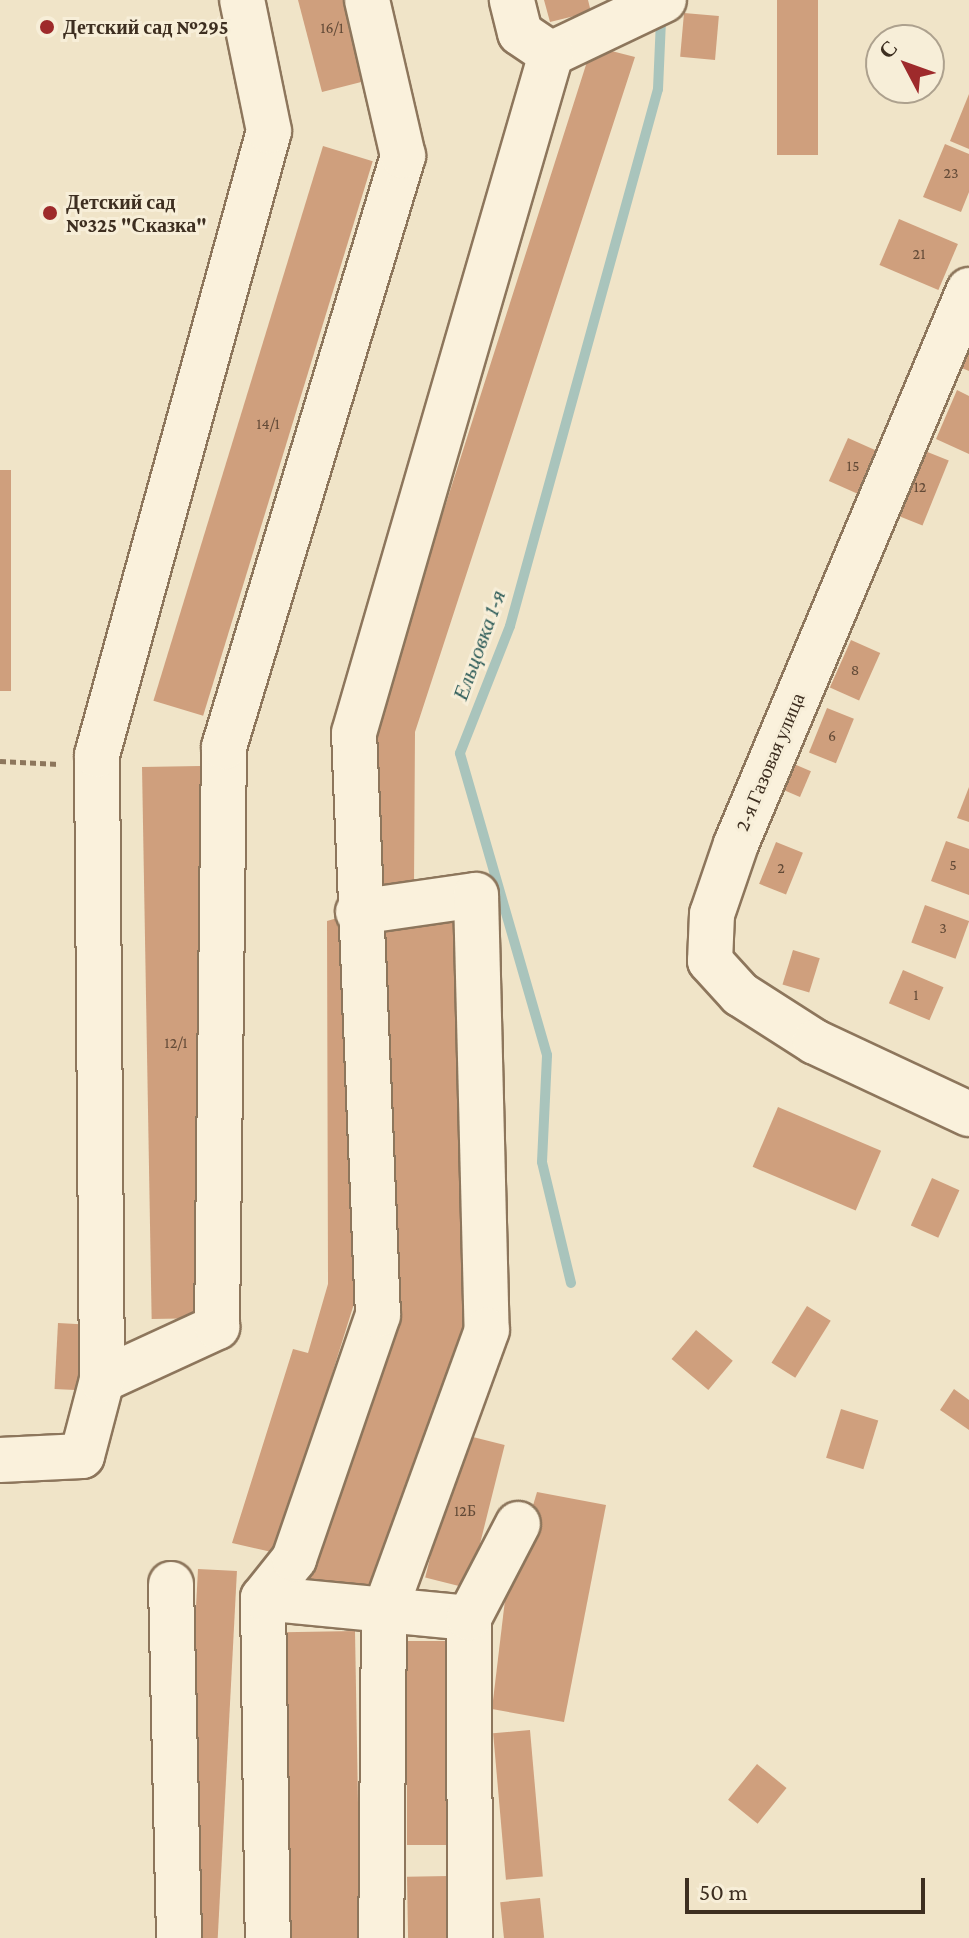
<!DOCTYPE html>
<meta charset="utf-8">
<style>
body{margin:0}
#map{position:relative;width:969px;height:1938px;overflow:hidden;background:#f0e4c8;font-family:"Crimson Pro",serif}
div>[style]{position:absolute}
.stream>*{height:10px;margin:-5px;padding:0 5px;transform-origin:5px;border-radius:5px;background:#a9c4bc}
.building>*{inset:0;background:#cf9f7d;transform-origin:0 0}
.path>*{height:5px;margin-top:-2.5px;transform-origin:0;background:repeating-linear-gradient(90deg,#8d765c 0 6px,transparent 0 10px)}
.roads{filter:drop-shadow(2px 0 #8d765c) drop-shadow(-2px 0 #8d765c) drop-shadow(0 2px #8d765c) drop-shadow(0 -2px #8d765c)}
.minor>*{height:44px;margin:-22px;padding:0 22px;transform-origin:22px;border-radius:22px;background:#faf1dc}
.dots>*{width:22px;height:22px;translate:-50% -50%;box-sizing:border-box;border:4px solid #f7eed8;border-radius:50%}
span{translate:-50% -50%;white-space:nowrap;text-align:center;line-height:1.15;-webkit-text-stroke:6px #f7eed8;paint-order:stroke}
.number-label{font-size:16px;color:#624a37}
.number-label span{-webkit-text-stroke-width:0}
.poi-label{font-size:20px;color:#3d2e20;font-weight:700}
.left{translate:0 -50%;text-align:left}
.street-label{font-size:20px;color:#3d2e20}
.water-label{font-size:22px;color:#2f5d5a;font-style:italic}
.north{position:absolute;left:865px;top:24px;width:80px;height:80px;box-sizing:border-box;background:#f7eed8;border:2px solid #ada18e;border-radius:50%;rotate:311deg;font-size:22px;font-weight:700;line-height:32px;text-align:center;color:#3d2e20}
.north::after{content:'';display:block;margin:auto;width:28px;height:36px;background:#9e2a2b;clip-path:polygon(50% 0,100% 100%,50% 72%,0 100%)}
.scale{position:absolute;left:685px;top:1878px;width:240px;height:36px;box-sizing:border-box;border:4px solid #3d2e20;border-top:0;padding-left:10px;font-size:24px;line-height:28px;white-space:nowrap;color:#3d2e20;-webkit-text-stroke:6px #f7eed8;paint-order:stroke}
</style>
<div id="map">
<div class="stream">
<i style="left:571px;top:1283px;width:124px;rotate:-103.5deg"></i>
<i style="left:542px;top:1162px;width:107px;rotate:-87.3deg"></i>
<i style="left:547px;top:1055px;width:314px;rotate:-106.1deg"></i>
<i style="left:460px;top:753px;width:136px;rotate:-68.5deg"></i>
<i style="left:510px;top:626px;width:557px;rotate:-74.59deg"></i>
<i style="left:658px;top:89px;width:69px;rotate:-87.5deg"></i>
</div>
<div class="building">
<i style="clip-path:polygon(298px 0,353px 0,373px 79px,322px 92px)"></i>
<i style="clip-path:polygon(544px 0,588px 0,591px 12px,550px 22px)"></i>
<i style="left:777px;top:0;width:41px;height:155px"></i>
<i style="left:684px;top:13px;width:35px;height:44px;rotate:5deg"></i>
<i style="clip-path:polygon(592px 46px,635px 57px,415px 732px,414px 887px,381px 890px,375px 726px)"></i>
<i style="clip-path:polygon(969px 94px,969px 149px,950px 141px)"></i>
<i style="clip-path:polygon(945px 144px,969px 154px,969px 192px,961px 212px,923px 197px)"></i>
<i style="left:323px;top:146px;width:52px;height:580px;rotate:17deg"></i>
<i style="left:899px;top:219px;width:64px;height:50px;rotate:23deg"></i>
<i style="clip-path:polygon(969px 339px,969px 371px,957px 366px)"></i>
<i style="clip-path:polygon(957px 390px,969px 396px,969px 454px,936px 439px)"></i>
<i style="left:848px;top:438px;width:32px;height:47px;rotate:24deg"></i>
<i style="left:920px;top:449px;width:31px;height:70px;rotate:22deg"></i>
<i style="left:0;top:470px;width:11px;height:221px"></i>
<i style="left:851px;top:640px;width:32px;height:52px;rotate:24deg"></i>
<i style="left:827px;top:708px;width:29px;height:48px;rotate:22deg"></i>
<i style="left:787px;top:761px;width:26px;height:28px;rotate:23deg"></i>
<i style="left:200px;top:766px;width:552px;height:58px;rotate:89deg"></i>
<i style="clip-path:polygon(969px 787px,969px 822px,957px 818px)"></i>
<i style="clip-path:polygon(946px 841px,969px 849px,969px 895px,931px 881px)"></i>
<i style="left:776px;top:842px;width:29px;height:45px;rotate:22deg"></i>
<i style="left:925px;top:905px;width:47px;height:40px;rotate:20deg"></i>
<i style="clip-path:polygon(348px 915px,358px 1291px,276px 1553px,232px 1543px,293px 1349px,308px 1353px,328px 1284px,327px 921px)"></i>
<i style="clip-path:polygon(454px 922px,463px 1333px,375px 1599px,307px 1580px,392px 1320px,382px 923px)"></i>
<i style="left:793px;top:950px;width:28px;height:36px;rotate:17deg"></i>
<i style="left:903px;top:970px;width:44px;height:36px;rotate:23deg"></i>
<i style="left:778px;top:1107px;width:112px;height:65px;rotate:23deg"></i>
<i style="left:932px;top:1178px;width:30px;height:52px;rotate:24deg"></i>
<i style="left:807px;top:1306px;width:28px;height:67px;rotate:32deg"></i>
<i style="left:58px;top:1323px;width:36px;height:66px;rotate:3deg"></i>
<i style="left:696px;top:1330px;width:48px;height:38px;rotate:40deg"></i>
<i style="clip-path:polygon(954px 1389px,969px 1400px,969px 1430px,940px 1410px)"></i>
<i style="left:841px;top:1409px;width:39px;height:51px;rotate:17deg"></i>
<i style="left:461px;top:1434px;width:45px;height:148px;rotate:14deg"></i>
<i style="clip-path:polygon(537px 1492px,606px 1505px,564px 1722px,492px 1709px,505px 1600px)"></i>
<i style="left:198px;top:1569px;width:39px;height:369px;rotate:3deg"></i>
<i style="left:355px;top:1631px;width:307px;height:71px;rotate:89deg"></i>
<i style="left:407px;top:1641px;width:44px;height:204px"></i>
<i style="left:530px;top:1730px;width:147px;height:37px;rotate:85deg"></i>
<i style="left:757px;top:1764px;width:38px;height:46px;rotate:39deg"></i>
<i style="left:449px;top:1876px;width:62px;height:42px;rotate:89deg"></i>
<i style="left:540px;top:1898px;width:40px;height:40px;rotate:84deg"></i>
</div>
<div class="path">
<i style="left:0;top:761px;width:59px;rotate:2.9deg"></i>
</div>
<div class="roads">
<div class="minor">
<i style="left:551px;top:54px;width:125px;rotate:-25.5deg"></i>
<i style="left:969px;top:290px;width:601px;rotate:112.81deg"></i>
<i style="left:736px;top:844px;width:74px;rotate:108.9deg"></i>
<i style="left:712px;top:914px;width:47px;rotate:92.4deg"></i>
<i style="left:710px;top:961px;width:45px;rotate:47.7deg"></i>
<i style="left:740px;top:994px;width:89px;rotate:32.6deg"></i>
<i style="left:815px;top:1042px;width:170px;rotate:25.1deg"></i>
<i style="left:358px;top:912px;width:119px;rotate:-8.2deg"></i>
<i style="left:476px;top:895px;width:435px;rotate:88.6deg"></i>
<i style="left:487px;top:1330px;width:301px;rotate:110deg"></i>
<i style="left:384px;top:1613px;width:325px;rotate:90.5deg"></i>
<i style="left:102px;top:1380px;width:127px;rotate:-24.7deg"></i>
<i style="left:217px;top:1327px;width:580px;rotate:-89.31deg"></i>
<i style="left:224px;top:747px;width:618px;rotate:-73.15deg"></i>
<i style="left:403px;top:156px;width:160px;rotate:-103deg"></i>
<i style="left:0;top:1460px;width:82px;rotate:-2.8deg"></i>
<i style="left:82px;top:1456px;width:79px;rotate:-75.3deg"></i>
<i style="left:102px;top:1380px;width:625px;rotate:-90.46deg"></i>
<i style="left:97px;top:755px;width:647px;rotate:-74.59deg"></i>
<i style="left:269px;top:131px;width:134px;rotate:-101.6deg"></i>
<i style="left:171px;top:1584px;width:354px;rotate:88.7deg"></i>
<i style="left:263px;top:1598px;width:340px;rotate:89.2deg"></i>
<i style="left:469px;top:1618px;width:207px;rotate:-174.5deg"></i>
<i style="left:263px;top:1598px;width:50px;rotate:-51.5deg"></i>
<i style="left:294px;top:1559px;width:258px;rotate:-71deg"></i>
<i style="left:378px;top:1315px;width:582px;rotate:-92.36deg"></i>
<i style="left:354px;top:733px;width:707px;rotate:-73.82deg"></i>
<i style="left:551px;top:54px;width:37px;rotate:-146deg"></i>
<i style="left:520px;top:33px;width:34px;rotate:-104deg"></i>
<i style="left:470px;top:1938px;width:320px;rotate:-90.2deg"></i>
<i style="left:469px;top:1618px;width:106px;rotate:-62.5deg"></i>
</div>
</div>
<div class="dots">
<i style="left:47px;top:27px;background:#9e2a2b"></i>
<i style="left:50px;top:213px;background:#9e2a2b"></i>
</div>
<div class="number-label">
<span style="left:332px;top:28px">16/1</span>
<span style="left:951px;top:173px">23</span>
<span style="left:919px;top:254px">21</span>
<span style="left:268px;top:424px">14/1</span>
<span style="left:853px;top:466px">15</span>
<span style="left:920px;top:487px">12</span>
<span style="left:855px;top:670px">8</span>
<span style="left:832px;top:736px">6</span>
<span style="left:953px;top:865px">5</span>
<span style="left:781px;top:868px">2</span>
<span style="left:943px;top:928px">3</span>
<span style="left:916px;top:995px">1</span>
<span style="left:176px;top:1043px">12/1</span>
<span style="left:465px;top:1511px">12Б</span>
</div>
<div class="poi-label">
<span class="left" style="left:63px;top:27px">Детский сад №295</span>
<span class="left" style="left:66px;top:214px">Детский сад<br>№325 "Сказка"</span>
</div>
<div class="street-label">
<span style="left:770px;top:762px;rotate:-67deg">2-я Газовая улица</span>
</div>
<div class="water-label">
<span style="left:479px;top:645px;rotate:-70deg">Ельцовка 1-я</span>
</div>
<div class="north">С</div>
<div class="scale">50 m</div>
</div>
